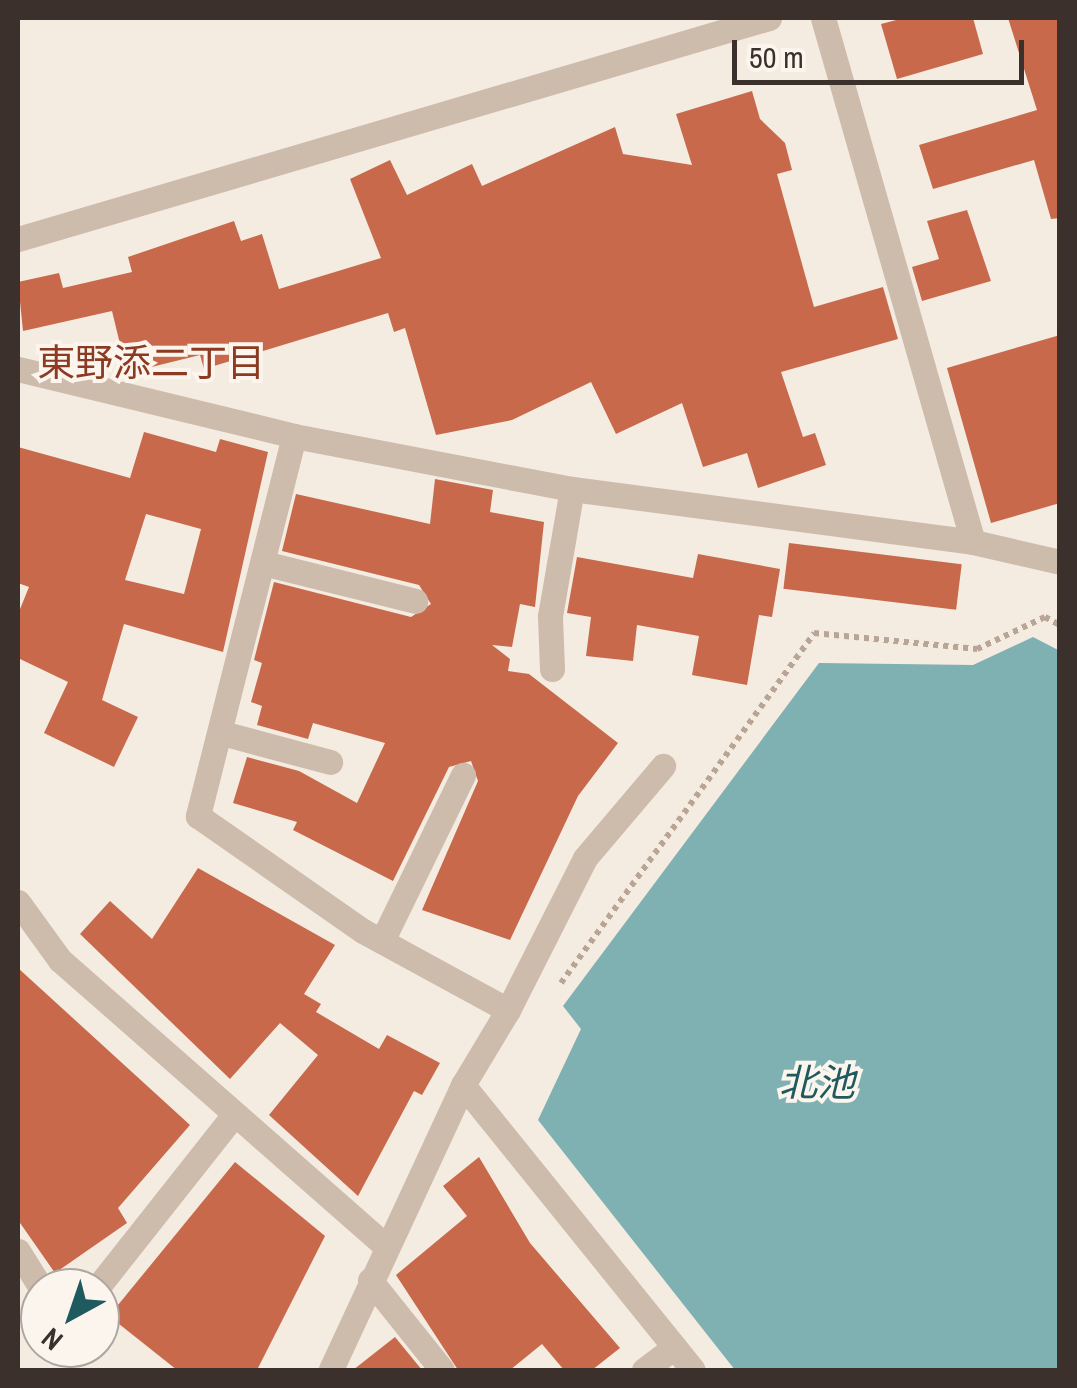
<!DOCTYPE html>
<meta charset="utf-8">
<style>
body{margin:0}
#map{position:relative;width:1077px;height:1388px;overflow:hidden;background:#f4ebe1;font-family:"Archivo Narrow","Noto Sans JP",sans-serif}
div>[style]{position:absolute}
.water>*{inset:0;background:#7fb0b2}
.building>*{inset:0;background:#c8694b;transform-origin:0 0}
.path>*{height:6px;margin-top:-3px;transform-origin:0;background:repeating-linear-gradient(90deg,#b9a596 0 5px,transparent 0 10px)}
.minor>*{height:25px;margin:-12.5px;padding:0 12.5px;transform-origin:12.5px;border-radius:12.5px;background:#cdbbac}
span{translate:-50% -50%;white-space:nowrap;text-align:center;line-height:1.15;-webkit-text-stroke:8px #fbf5ee;paint-order:stroke}
.neighbourhood-label{font-size:38px;color:#8c3b22}
.water-label{font-size:38px;color:#1f5a5e;font-style:italic}
.frame{position:absolute;inset:0;border:20px solid #3b302b;pointer-events:none}
.north{position:absolute;left:20px;top:1268px;width:100px;height:100px;box-sizing:border-box;background:#fbf5ee;border:2px solid #aea6a0;border-radius:50%;rotate:220deg;font-size:28px;font-weight:700;line-height:40px;text-align:center;color:#3b302b}
.north::after{content:'';display:block;margin:auto;width:35px;height:45px;background:#1f5a5e;clip-path:polygon(50% 0,100% 100%,50% 72%,0 100%)}
.scale{position:absolute;left:732px;top:40px;width:292px;height:45px;box-sizing:border-box;border:5px solid #3b302b;border-top:0;padding-left:12px;font-size:30px;line-height:35px;white-space:nowrap;color:#3b302b;-webkit-text-stroke:8px #fbf5ee;paint-order:stroke}
</style>
<div id="map">
<div class="water">
<i style="clip-path:polygon(1033px 637px,1060px 651px,1059px 1370px,735px 1370px,538px 1120px,581px 1029px,563px 1006px,819px 663px,973px 665px)"></i>
</div>
<div class="building">
<i style="clip-path:polygon(904px 18px,973px 18px,983px 54px,897px 79px,881px 24px)"></i>
<i style="clip-path:polygon(1008px 18px,1060px 18px,1060px 218px,1051px 219px,1034px 160px,933px 189px,919px 145px,1037px 110px)"></i>
<i style="clip-path:polygon(752px 91px,760px 119px,785px 143px,792px 170px,777px 174px,814px 307px,883px 287px,898px 339px,781px 372px,803px 437px,815px 433px,826px 465px,758px 488px,747px 453px,703px 467px,682px 403px,616px 434px,591px 382px,512px 420px,436px 435px,405px 328px,394px 332px,388px 313px,204px 369px,200px 355px,127px 373px,112px 311px,23px 331px,18px 282px,59px 273px,63px 288px,132px 272px,128px 257px,234px 221px,241px 241px,262px 234px,279px 289px,381px 258px,350px 179px,390px 160px,407px 195px,472px 164px,482px 186px,615px 127px,623px 154px,692px 165px,676px 114px)"></i>
<i style="clip-path:polygon(967px 210px,991px 281px,922px 301px,912px 267px,939px 259px,927px 221px)"></i>
<i style="clip-path:polygon(1060px 335px,1060px 503px,991px 523px,947px 368px)"></i>
<i style="clip-path:polygon(evenodd,144px 432px,216px 452px,220px 439px,268px 452px,223px 652px,124px 624px,102px 700px,138px 717px,114px 767px,44px 733px,68px 682px,18px 658px,18px 614px,29px 587px,18px 583px,18px 447px,130px 478px,144px 432px,146px 514px,201px 529px,184px 594px,125px 580px,146px 514px)"></i>
<i style="clip-path:polygon(435px 479px,493px 490px,490px 512px,544px 522px,535px 607px,520px 604px,512px 647px,492px 645px,510px 659px,508px 671px,529px 674px,618px 743px,578px 796px,510px 940px,422px 910px,478px 781px,471px 761px,449px 767px,393px 881px,293px 830px,297px 822px,233px 803px,247px 757px,299px 771px,357px 803px,385px 743px,313px 723px,308px 739px,257px 725px,262px 706px,251px 702px,262px 663px,254px 660px,274px 582px,411px 617px,431px 604px,419px 585px,282px 551px,296px 494px,430px 524px)"></i>
<i style="left:789px;top:543px;width:174px;height:46px;rotate:7deg"></i>
<i style="clip-path:polygon(698px 554px,780px 569px,772px 617px,759px 615px,747px 685px,692px 675px,699px 636px,637px 625px,633px 661px,586px 656px,591px 617px,567px 613px,577px 557px,693px 578px)"></i>
<i style="clip-path:polygon(198px 868px,335px 945px,304px 994px,321px 1004px,316px 1012px,379px 1049px,387px 1035px,440px 1063px,422px 1095px,414px 1091px,358px 1196px,269px 1115px,318px 1055px,280px 1023px,230px 1079px,80px 934px,110px 901px,152px 939px)"></i>
<i style="clip-path:polygon(18px 968px,190px 1125px,118px 1208px,127px 1223px,55px 1273px,18px 1220px)"></i>
<i style="clip-path:polygon(479px 1157px,530px 1243px,620px 1348px,592px 1370px,564px 1370px,542px 1344px,510px 1370px,458px 1370px,396px 1275px,467px 1216px,443px 1186px)"></i>
<i style="clip-path:polygon(235px 1162px,325px 1236px,257px 1370px,177px 1370px,109px 1316px)"></i>
<i style="clip-path:polygon(395px 1337px,422px 1370px,353px 1370px)"></i>
</div>
<div class="path">
<i style="left:561px;top:983px;width:432px;rotate:-54.1deg"></i>
<i style="left:814px;top:633px;width:164px;rotate:5.6deg"></i>
<i style="left:977px;top:649px;width:75px;rotate:-25.2deg"></i>
<i style="left:1045px;top:617px;width:17px;rotate:28deg"></i>
</div>
<div class="minor">
<i style="left:823px;top:18px;width:545px;rotate:74.03deg"></i>
<i style="left:18px;top:239px;width:783px;rotate:-16.4deg"></i>
<i style="left:18px;top:369px;width:284px;rotate:13.6deg"></i>
<i style="left:294px;top:436px;width:283px;rotate:10.8deg"></i>
<i style="left:572px;top:489px;width:404px;rotate:7.5deg"></i>
<i style="left:973px;top:542px;width:89px;rotate:12.9deg"></i>
<i style="left:294px;top:436px;width:392px;rotate:104.2deg"></i>
<i style="left:198px;top:816px;width:201px;rotate:34.9deg"></i>
<i style="left:363px;top:931px;width:165px;rotate:28.6deg"></i>
<i style="left:508px;top:1010px;width:87px;rotate:121deg"></i>
<i style="left:463px;top:1085px;width:314px;rotate:114.9deg"></i>
<i style="left:263px;top:563px;width:157px;rotate:14deg"></i>
<i style="left:552px;top:669px;width:53px;rotate:-92.2deg"></i>
<i style="left:550px;top:616px;width:129px;rotate:-80.2deg"></i>
<i style="left:222px;top:733px;width:112px;rotate:15deg"></i>
<i style="left:18px;top:902px;width:72px;rotate:54.1deg"></i>
<i style="left:60px;top:960px;width:432px;rotate:41.3deg"></i>
<i style="left:382px;top:941px;width:185px;rotate:-64deg"></i>
<i style="left:508px;top:1010px;width:170px;rotate:-63.1deg"></i>
<i style="left:585px;top:858px;width:121px;rotate:-49.7deg"></i>
<i style="left:463px;top:1085px;width:366px;rotate:51.1deg"></i>
<i style="left:18px;top:1251px;width:44px;rotate:58.1deg"></i>
<i style="left:370px;top:1280px;width:115px;rotate:51.3deg"></i>
<i style="left:97px;top:1288px;width:218px;rotate:-51.7deg"></i>
<i style="left:644px;top:1370px;width:38px;rotate:-37deg"></i>
</div>
<div class="neighbourhood-label">
<span style="left:151px;top:363px">東野添二丁目</span>
</div>
<div class="water-label">
<span style="left:817px;top:1083px">北池</span>
</div>
<div class="frame"></div>
<div class="north">N</div>
<div class="scale">50 m</div>
</div>
